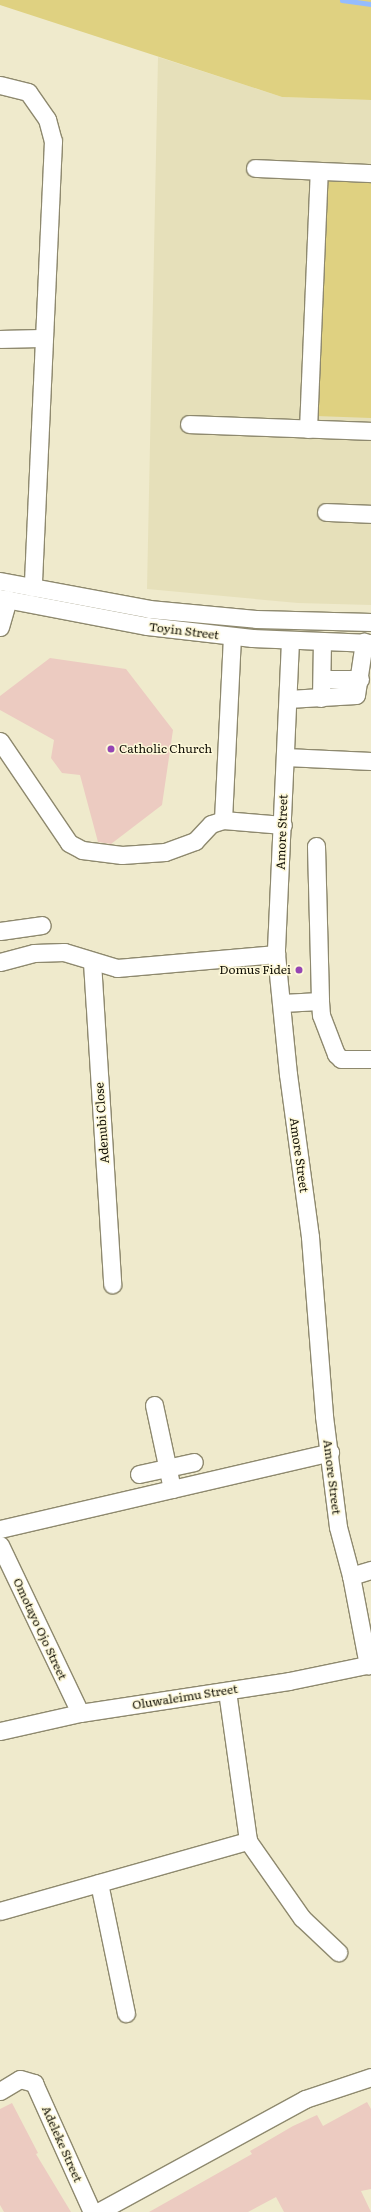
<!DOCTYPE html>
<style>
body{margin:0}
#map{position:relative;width:371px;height:2212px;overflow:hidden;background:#efeacc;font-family:Literata,serif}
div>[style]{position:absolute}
.built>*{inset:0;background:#e6e0ba}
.green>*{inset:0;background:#dfd181}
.stream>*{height:4.5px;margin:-2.25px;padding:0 2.25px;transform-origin:2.25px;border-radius:2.25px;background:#94bcfe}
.building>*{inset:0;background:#eccbc1}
.roads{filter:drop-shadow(1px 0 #8e896e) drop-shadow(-1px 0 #8e896e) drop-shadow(0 1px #8e896e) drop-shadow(0 -1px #8e896e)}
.minor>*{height:17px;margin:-8.5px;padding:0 8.5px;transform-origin:8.5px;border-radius:8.5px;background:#fff}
.dots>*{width:11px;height:11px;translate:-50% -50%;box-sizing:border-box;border:2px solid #fdf8d9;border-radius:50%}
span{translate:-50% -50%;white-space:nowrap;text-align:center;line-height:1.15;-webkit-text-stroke:3px #fdf8d9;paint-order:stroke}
.street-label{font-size:12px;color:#121006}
.poi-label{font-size:12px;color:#121006}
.left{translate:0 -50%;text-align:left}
.right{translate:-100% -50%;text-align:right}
</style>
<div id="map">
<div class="built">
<i style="clip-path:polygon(158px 57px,282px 97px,371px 100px,371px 605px,298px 603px,147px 589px)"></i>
</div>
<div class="green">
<i style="clip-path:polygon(0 0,371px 0,371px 100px,282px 97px,0 5px)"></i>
<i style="clip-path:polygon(326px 181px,371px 183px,371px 418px,316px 416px)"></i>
</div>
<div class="stream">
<i style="left:342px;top:0;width:29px;rotate:8deg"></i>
</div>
<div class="building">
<i style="clip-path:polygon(50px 658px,126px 669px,173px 730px,162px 805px,111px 844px,98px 842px,80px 775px,62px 773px,51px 758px,54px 740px,0 710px,0 696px)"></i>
<i style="clip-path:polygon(367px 2102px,371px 2109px,371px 2189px,361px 2191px,371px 2212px,284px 2212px,276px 2197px,248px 2212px,149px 2212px,252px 2154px,250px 2151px,293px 2126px,317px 2115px,323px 2126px)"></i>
<i style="clip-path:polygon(12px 2103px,38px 2153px,36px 2154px,71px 2212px,4px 2212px,0 2205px,0 2109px)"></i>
</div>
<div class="roads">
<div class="minor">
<i style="left:0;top:85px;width:29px;rotate:14deg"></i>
<i style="left:28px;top:92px;width:33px;rotate:55deg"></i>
<i style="left:47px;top:119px;width:23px;rotate:75deg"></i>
<i style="left:53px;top:141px;width:447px;rotate:92.6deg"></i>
<i style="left:255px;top:168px;width:116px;rotate:2.5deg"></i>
<i style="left:0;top:339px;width:43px;rotate:-1.3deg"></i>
<i style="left:189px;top:424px;width:182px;rotate:2.2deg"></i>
<i style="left:308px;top:429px;width:258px;rotate:-87.6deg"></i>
<i style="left:326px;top:512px;width:45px;rotate:2.5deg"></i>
<i style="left:0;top:581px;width:152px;rotate:10.6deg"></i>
<i style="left:149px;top:609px;width:107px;rotate:5.3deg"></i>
<i style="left:256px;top:619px;width:115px;rotate:1.5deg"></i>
<i style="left:0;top:598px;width:150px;rotate:10.8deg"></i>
<i style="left:147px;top:626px;width:106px;rotate:6.5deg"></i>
<i style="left:252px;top:638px;width:119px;rotate:2.4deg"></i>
<i style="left:0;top:627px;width:29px;rotate:-74deg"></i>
<i style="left:232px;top:636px;width:184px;rotate:92.8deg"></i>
<i style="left:223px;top:820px;width:60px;rotate:4.8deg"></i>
<i style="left:290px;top:641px;width:313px;rotate:92.6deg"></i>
<i style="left:276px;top:954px;width:121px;rotate:84.3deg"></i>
<i style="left:288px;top:1074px;width:164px;rotate:82.3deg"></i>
<i style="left:310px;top:1237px;width:180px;rotate:85.5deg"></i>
<i style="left:324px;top:1416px;width:112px;rotate:82.8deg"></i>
<i style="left:338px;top:1527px;width:51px;rotate:75.1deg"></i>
<i style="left:351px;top:1576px;width:91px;rotate:79.2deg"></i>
<i style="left:322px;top:679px;width:38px"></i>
<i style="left:321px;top:698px;width:57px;rotate:-89deg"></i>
<i style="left:288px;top:699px;width:68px;rotate:-3.4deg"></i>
<i style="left:356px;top:695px;width:54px;rotate:-81.4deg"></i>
<i style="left:0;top:741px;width:123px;rotate:55.9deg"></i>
<i style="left:69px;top:843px;width:15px;rotate:28deg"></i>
<i style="left:82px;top:850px;width:40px;rotate:7.1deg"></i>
<i style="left:122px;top:855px;width:43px;rotate:-4deg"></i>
<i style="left:165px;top:852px;width:32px;rotate:-20deg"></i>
<i style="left:195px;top:841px;width:23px;rotate:-47deg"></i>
<i style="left:211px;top:824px;width:13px;rotate:-18deg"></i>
<i style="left:285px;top:757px;width:86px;rotate:2.7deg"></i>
<i style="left:316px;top:846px;width:155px;rotate:88.5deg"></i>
<i style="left:0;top:931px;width:42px;rotate:-8.1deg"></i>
<i style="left:0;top:962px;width:35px;rotate:-15deg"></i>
<i style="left:34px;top:953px;width:30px;rotate:-2deg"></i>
<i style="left:64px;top:952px;width:55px;rotate:16.8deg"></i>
<i style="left:117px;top:968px;width:160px;rotate:-5deg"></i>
<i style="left:92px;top:962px;width:323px;rotate:86.4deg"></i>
<i style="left:282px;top:1003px;width:38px;rotate:-3deg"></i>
<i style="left:320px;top:1001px;width:14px;rotate:86deg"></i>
<i style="left:321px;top:1015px;width:42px;rotate:69deg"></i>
<i style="left:336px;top:1054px;width:7px;rotate:45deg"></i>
<i style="left:341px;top:1059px;width:30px"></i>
<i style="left:154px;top:1405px;width:86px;rotate:77.9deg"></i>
<i style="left:139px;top:1474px;width:56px;rotate:-12.3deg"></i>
<i style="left:0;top:1529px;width:339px;rotate:-13.1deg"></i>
<i style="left:0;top:1545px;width:186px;rotate:64.5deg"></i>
<i style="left:351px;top:1576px;width:21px;rotate:-17deg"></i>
<i style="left:227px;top:1691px;width:151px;rotate:82deg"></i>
<i style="left:248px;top:1841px;width:94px;rotate:55deg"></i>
<i style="left:302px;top:1918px;width:50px;rotate:43.4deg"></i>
<i style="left:0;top:1731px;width:82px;rotate:-12.7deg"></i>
<i style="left:80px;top:1713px;width:211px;rotate:-8.7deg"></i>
<i style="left:289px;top:1681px;width:84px;rotate:-11.7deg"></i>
<i style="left:99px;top:1883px;width:133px;rotate:78.3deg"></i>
<i style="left:0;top:1911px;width:258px;rotate:-15.8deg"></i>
<i style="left:0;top:2091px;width:23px;rotate:-31deg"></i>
<i style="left:20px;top:2079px;width:15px;rotate:16deg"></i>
<i style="left:34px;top:2083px;width:141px;rotate:65.8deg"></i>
<i style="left:98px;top:2212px;width:236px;rotate:-28.6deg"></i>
<i style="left:305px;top:2099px;width:70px;rotate:-18.4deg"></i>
</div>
</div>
<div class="dots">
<i style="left:111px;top:749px;background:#9545b4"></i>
<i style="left:299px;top:970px;background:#9545b4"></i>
</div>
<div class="street-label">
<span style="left:184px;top:631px;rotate:7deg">Toyin Street</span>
<span style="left:282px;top:832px;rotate:-88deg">Amore Street</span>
<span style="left:102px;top:1123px;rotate:-94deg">Adenubi Close</span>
<span style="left:299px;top:1155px;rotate:82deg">Amore Street</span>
<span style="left:332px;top:1477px;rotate:83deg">Amore Street</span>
<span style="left:40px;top:1629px;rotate:65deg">Omotayo Ojo Street</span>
<span style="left:185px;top:1697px;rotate:-9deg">Oluwaleimu Street</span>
<span style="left:62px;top:2144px;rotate:66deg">Adeleke Street</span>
</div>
<div class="poi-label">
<span class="left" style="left:119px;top:749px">Catholic Church</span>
<span class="right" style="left:291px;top:970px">Domus Fidei</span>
</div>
</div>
